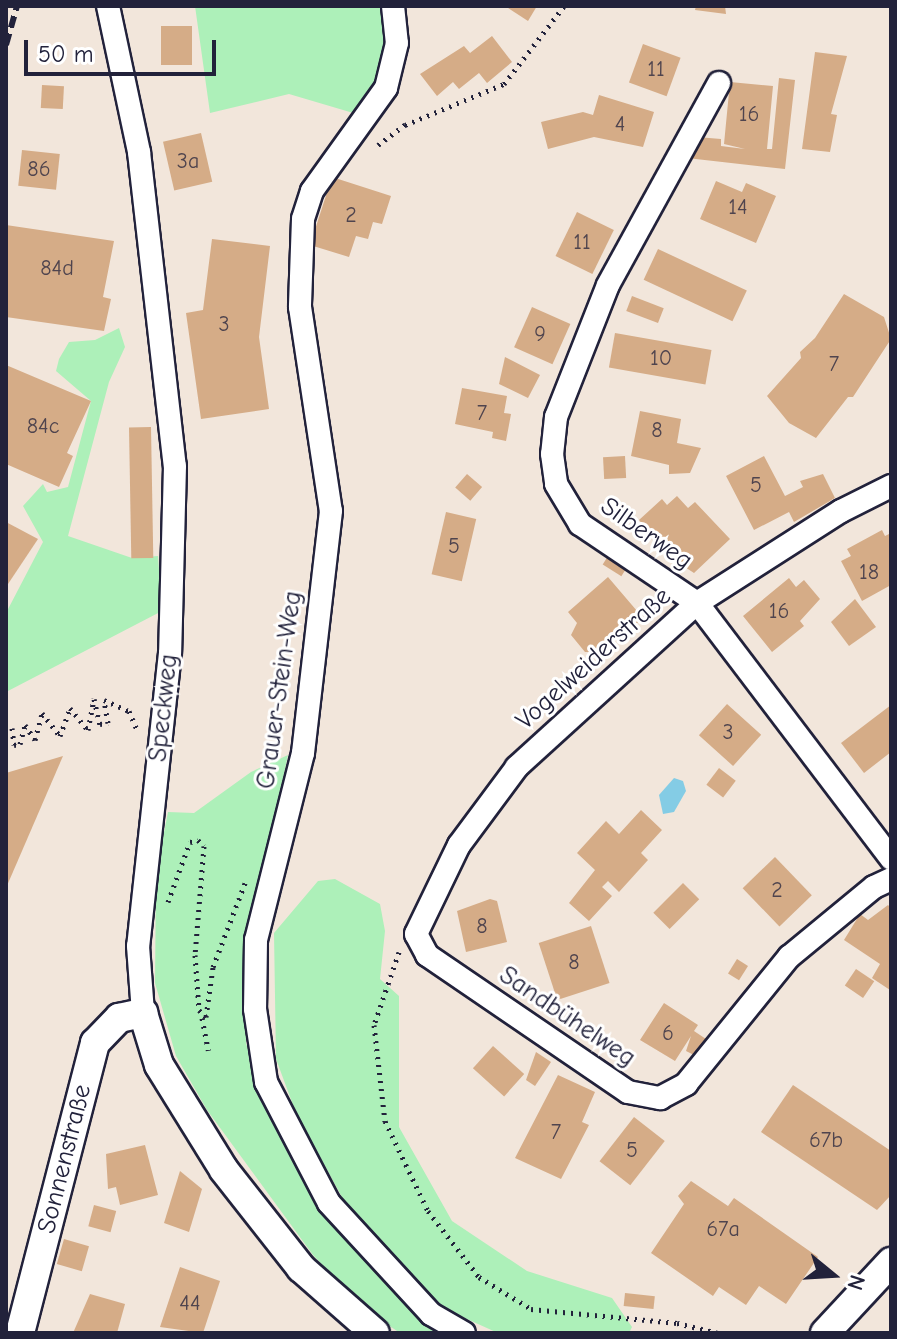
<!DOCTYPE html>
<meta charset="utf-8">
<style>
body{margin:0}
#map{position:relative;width:897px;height:1339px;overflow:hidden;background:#f2e6db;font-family:"Comic Neue",sans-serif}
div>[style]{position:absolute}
.green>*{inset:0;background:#adf0b9}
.water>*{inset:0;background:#84cce5}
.building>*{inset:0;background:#d5ac87;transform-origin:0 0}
.path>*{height:5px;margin-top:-2.5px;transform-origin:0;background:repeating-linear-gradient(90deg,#22223b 0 2px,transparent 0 8px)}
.roads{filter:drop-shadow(2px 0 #22223b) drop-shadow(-2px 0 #22223b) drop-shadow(0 2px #22223b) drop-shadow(0 -2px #22223b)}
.minor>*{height:22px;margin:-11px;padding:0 11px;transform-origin:11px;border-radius:11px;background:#fff}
.tertiary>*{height:28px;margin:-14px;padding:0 14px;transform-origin:14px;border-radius:14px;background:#fff}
.rail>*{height:6px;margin-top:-3px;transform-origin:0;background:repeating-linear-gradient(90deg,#22223b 0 12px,transparent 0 18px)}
span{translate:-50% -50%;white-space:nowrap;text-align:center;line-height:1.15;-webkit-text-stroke:6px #fff;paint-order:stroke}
.number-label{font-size:22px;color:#4f444e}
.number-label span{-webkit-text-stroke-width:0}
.street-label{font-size:26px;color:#22223b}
.frame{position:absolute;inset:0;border:8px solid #22223b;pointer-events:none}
.north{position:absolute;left:793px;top:1235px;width:80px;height:80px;-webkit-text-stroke:6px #fff;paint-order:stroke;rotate:108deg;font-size:22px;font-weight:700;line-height:32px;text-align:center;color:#22223b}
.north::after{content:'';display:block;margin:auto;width:28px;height:36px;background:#22223b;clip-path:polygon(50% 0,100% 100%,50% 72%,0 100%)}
.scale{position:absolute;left:24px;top:40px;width:192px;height:36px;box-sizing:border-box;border:4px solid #22223b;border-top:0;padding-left:10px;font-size:24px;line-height:28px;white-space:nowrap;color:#22223b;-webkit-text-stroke:6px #fff;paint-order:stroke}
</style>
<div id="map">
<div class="green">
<i style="clip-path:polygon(195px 6px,381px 6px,391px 47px,360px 115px,289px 94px,210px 113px)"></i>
<i style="clip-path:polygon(119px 328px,125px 347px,109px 382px,68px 536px,132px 558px,158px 556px,162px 611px,6px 692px,6px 613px,43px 542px,23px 506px,43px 484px,47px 492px,68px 487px,91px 401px,56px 371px,59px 359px,69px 342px,95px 340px)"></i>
<i style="clip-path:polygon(288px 755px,247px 949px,246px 1043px,263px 1099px,312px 1192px,445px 1333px,400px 1333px,363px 1308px,313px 1255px,207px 1110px,176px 1056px,155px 983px,156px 873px,168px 812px,194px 813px,251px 772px)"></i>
<i style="clip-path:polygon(335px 879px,380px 904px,385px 931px,380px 979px,399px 996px,399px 1127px,452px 1221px,527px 1271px,612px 1298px,632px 1327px,629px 1333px,498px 1333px,438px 1306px,344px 1201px,296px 1113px,276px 1059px,274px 933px,318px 881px)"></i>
</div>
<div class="water">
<i style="clip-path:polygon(674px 778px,683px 781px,686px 791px,674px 812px,663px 814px,659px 795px)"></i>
</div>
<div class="building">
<i style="clip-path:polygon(505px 6px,537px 6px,528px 21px)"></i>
<i style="clip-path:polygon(696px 6px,725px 6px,726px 14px,695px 10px)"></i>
<i style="left:161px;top:26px;width:31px;height:39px"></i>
<i style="clip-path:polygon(492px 36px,512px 62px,487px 83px,479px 73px,459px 89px,453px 82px,437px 96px,420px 74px,464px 46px,470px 53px)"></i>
<i style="left:643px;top:44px;width:40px;height:41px;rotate:20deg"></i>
<i style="clip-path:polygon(815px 52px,847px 56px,831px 114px,837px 115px,830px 152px,802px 149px)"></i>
<i style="clip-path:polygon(779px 78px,795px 80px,785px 169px,687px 158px,697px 137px,721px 139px,721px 146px,745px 149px,724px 144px,730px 82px,773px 86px,767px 149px,772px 149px)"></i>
<i style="left:42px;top:85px;width:22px;height:23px;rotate:3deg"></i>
<i style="clip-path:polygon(599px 95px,654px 112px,643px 147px,594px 137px,548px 149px,541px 122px,583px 112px,593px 115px)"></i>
<i style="left:201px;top:133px;width:50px;height:39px;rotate:77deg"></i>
<i style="left:22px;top:150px;width:38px;height:36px;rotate:6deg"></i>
<i style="clip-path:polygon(332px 177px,391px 196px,382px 224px,373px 222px,368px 239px,356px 236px,349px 257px,310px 245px)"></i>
<i style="clip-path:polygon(716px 181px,742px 192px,746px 183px,776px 196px,756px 243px,700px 219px)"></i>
<i style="left:577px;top:212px;width:41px;height:49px;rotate:26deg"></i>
<i style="clip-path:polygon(6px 225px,114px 241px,103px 297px,111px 299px,104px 331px,6px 317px)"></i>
<i style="clip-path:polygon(212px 239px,270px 246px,259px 337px,269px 409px,201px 419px,186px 313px,203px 310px)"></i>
<i style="left:658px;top:249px;width:98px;height:34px;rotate:25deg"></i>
<i style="clip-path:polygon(844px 294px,884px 317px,891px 339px,853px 397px,848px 397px,816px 438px,789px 423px,767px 396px,801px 358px,800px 352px,815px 338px)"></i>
<i style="left:632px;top:296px;width:34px;height:16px;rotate:21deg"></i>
<i style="left:532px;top:307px;width:42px;height:44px;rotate:24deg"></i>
<i style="left:615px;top:333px;width:98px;height:35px;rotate:10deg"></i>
<i style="clip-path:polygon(505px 357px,540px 375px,528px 398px,499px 384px)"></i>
<i style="clip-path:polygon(6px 365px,91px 401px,67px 453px,73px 456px,59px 487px,6px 464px)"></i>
<i style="clip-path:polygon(462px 388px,507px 396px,504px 413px,511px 414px,506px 441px,492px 438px,493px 432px,455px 424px)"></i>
<i style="clip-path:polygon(640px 411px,681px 419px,677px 443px,701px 448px,690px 473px,669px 474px,669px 465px,631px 456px)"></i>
<i style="left:151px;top:427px;width:131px;height:22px;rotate:89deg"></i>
<i style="left:625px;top:456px;width:22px;height:22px;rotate:87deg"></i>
<i style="clip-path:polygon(764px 456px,785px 496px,803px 487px,800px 481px,823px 474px,835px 498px,794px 522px,789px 512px,754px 530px,726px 476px)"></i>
<i style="left:467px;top:474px;width:20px;height:18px;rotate:41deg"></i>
<i style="clip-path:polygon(677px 496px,688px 508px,695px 502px,730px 539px,694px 573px,671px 558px,639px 520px,662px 499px,667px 505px)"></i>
<i style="left:446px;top:512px;width:31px;height:64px;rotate:13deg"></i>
<i style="clip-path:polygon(6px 522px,38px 539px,6px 587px)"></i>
<i style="clip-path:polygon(882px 530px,885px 536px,891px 533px,891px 585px,862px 601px,841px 561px,851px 556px,847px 549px)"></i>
<i style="left:608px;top:556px;width:22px;height:10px;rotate:32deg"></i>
<i style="clip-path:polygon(608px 577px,643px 618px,623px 635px,619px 630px,592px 652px,585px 652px,571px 635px,577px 623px,568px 612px)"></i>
<i style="clip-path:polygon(789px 578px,796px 587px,804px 580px,820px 599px,800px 621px,804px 626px,772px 652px,743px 616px)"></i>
<i style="clip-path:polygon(855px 599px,876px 627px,849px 646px,831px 622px)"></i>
<i style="left:727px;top:704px;width:46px;height:42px;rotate:42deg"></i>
<i style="clip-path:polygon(891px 705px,891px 752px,864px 773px,841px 743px)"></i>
<i style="clip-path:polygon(63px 756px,6px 888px,6px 773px)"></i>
<i style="left:719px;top:768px;width:21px;height:21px;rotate:37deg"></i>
<i style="clip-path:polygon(641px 810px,662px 830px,641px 853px,648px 860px,619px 892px,608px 881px,602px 887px,612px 896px,589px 921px,569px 903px,595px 870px,577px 853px,606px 821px,619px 834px)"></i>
<i style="left:775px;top:857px;width:53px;height:45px;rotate:46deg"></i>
<i style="left:683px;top:883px;width:23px;height:42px;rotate:45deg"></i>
<i style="clip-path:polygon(490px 899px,497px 901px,507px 942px,466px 952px,457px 911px)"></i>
<i style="clip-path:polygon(888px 905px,891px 908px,890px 990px,872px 978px,880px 964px,844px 940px,860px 914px,868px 920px)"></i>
<i style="left:591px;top:926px;width:60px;height:55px;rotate:72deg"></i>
<i style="left:737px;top:959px;width:13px;height:17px;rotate:32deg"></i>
<i style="left:856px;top:969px;width:22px;height:20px;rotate:34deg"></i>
<i style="clip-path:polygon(664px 1003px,698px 1025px,694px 1031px,709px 1041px,698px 1057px,686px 1051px,691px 1036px,675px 1061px,640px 1040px)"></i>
<i style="left:493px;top:1046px;width:42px;height:30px;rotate:42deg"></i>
<i style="clip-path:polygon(536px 1052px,551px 1062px,535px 1086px,526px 1080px)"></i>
<i style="clip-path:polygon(558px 1075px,595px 1092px,582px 1122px,589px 1125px,561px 1179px,515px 1158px)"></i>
<i style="clip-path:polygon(793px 1085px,891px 1151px,891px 1195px,877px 1210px,761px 1132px)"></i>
<i style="left:634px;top:1117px;width:39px;height:56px;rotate:38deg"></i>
<i style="clip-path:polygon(145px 1145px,158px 1195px,120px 1205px,116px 1187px,108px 1189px,106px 1154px)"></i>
<i style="clip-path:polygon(180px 1171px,202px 1189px,189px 1232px,164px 1223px)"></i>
<i style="clip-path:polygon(691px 1181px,728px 1206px,734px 1198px,818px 1257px,786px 1304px,759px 1286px,746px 1305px,719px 1287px,713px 1296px,651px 1253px,684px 1204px,678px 1196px)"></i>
<i style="left:94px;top:1205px;width:23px;height:22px;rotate:15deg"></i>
<i style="left:64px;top:1239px;width:26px;height:26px;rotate:16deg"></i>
<i style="clip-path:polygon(180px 1267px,220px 1281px,203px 1333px,160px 1327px)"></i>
<i style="left:625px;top:1293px;width:30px;height:13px;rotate:6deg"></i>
<i style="clip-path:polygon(90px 1294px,125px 1304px,117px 1333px,73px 1333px)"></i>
</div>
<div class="path">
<i style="left:378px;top:145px;width:34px;rotate:-37deg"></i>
<i style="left:405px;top:125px;width:107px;rotate:-22.5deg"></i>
<i style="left:504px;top:84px;width:98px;rotate:-52.4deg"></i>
<i style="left:6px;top:728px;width:6px"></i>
<i style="left:12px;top:728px;width:17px;rotate:83deg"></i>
<i style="left:14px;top:745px;width:6px;rotate:-9deg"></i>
<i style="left:20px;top:744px;width:20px;rotate:-75deg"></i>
<i style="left:25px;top:725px;width:18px;rotate:56deg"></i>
<i style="left:35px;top:740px;width:28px;rotate:-75deg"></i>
<i style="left:42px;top:713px;width:29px;rotate:52deg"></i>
<i style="left:60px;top:736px;width:30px;rotate:-70deg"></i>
<i style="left:70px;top:708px;width:28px;rotate:51deg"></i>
<i style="left:88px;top:730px;width:32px;rotate:-79deg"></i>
<i style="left:94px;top:699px;width:26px;rotate:77deg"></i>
<i style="left:100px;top:724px;width:8px;rotate:-7deg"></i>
<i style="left:108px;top:723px;width:23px;rotate:-100deg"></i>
<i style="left:104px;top:700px;width:27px;rotate:24deg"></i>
<i style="left:129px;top:711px;width:21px;rotate:67deg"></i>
<i style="left:168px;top:902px;width:64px;rotate:-69.9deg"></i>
<i style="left:190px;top:842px;width:8px;rotate:-14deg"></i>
<i style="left:198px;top:840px;width:8px;rotate:45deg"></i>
<i style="left:204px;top:846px;width:109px;rotate:94.7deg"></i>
<i style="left:195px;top:955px;width:55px;rotate:85.8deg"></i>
<i style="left:199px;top:1010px;width:10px;rotate:45deg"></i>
<i style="left:206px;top:1017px;width:50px;rotate:-82deg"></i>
<i style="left:213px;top:967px;width:90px;rotate:-69.1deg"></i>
<i style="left:399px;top:952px;width:77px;rotate:108.9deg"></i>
<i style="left:374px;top:1025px;width:97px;rotate:83.5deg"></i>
<i style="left:385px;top:1121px;width:100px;rotate:64.5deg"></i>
<i style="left:428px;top:1211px;width:83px;rotate:52.3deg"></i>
<i style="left:479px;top:1277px;width:61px;rotate:31.6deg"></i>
<i style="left:531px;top:1309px;width:147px;rotate:5.5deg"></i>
<i style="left:677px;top:1323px;width:42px;rotate:13.7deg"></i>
<i style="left:202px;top:1018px;width:33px;rotate:79deg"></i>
</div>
<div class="roads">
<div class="minor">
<i style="left:108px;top:6px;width:149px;rotate:78deg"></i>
<i style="left:139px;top:152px;width:316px;rotate:83.5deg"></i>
<i style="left:175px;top:466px;width:187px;rotate:91.5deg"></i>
<i style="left:170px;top:653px;width:295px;rotate:96.2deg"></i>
<i style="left:138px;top:946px;width:67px;rotate:85.7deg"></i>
<i style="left:393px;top:6px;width:37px;rotate:84deg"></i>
<i style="left:397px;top:43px;width:46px;rotate:103.7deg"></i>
<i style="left:386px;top:88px;width:127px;rotate:125.7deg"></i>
<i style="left:312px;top:191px;width:29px;rotate:108deg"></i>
<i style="left:303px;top:219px;width:88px;rotate:92deg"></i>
<i style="left:300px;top:307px;width:206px;rotate:81.4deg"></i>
<i style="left:331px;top:511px;width:244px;rotate:96.6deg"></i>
<i style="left:303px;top:753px;width:193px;rotate:104.1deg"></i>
<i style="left:256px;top:940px;width:69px;rotate:90.8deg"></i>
<i style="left:255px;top:1009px;width:74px;rotate:81.4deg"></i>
<i style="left:266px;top:1082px;width:136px;rotate:62.5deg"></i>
<i style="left:329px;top:1203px;width:151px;rotate:47.4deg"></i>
<i style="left:431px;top:1314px;width:38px;rotate:30deg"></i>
<i style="left:719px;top:83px;width:230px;rotate:118.8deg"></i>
<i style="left:608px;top:285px;width:142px;rotate:111.5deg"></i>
<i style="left:556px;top:417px;width:37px;rotate:96deg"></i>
<i style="left:552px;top:454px;width:30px;rotate:82deg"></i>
<i style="left:556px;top:484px;width:47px;rotate:59deg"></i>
<i style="left:580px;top:524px;width:141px;rotate:34deg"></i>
<i style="left:697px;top:603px;width:321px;rotate:52.8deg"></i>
<i style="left:891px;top:486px;width:56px;rotate:153.4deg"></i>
<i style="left:841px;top:511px;width:171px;rotate:147.4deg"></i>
<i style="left:697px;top:603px;width:244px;rotate:137.7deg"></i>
<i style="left:517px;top:767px;width:97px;rotate:126.6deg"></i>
<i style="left:459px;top:845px;width:99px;rotate:115.8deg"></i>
<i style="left:416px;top:934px;width:24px;rotate:62deg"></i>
<i style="left:427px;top:955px;width:243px;rotate:34.3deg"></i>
<i style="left:628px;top:1092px;width:33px;rotate:11deg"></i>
<i style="left:660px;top:1098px;width:30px;rotate:-28deg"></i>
<i style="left:686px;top:1084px;width:164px;rotate:-51deg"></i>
<i style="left:789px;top:957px;width:110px;rotate:-39.5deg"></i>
<i style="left:874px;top:887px;width:19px;rotate:-25deg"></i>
</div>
<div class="tertiary">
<i style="left:20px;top:1333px;width:300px;rotate:-75.5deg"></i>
<i style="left:95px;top:1043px;width:35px;rotate:-46deg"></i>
<i style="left:119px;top:1018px;width:25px;rotate:-12deg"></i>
<i style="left:143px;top:1013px;width:54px;rotate:72.9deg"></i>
<i style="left:159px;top:1065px;width:123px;rotate:58.2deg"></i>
<i style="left:224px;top:1170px;width:125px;rotate:51.8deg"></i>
<i style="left:301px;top:1268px;width:98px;rotate:41.3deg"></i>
<i style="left:825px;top:1333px;width:97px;rotate:-47.1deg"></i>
</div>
</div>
<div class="rail">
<i style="left:6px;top:45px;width:41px;rotate:-74.2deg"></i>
</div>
<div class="number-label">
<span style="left:656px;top:70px">11</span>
<span style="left:749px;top:115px">16</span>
<span style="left:620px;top:125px">4</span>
<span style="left:188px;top:162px">3a</span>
<span style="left:39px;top:170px">86</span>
<span style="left:738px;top:208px">14</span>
<span style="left:351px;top:216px">2</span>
<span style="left:582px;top:243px">11</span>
<span style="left:57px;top:269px">84d</span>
<span style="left:224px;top:325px">3</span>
<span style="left:540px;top:335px">9</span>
<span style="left:661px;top:359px">10</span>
<span style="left:834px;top:365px">7</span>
<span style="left:482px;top:414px">7</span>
<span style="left:43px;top:427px">84c</span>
<span style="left:657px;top:431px">8</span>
<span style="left:756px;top:486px">5</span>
<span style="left:454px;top:547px">5</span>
<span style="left:869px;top:573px">18</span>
<span style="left:779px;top:612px">16</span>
<span style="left:728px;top:733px">3</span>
<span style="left:777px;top:891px">2</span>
<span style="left:482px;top:927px">8</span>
<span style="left:574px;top:963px">8</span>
<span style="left:668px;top:1034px">6</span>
<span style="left:556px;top:1133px">7</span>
<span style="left:826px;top:1141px">67b</span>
<span style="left:632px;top:1151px">5</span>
<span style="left:723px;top:1230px">67a</span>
<span style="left:190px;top:1304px">44</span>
</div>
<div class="street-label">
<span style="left:646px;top:534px;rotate:35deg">Silberweg</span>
<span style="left:594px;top:659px;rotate:-42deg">Vogelweiderstraße</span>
<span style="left:280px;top:690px;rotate:-82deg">Grauer-Stein-Weg</span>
<span style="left:164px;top:708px;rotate:-84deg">Speckweg</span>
<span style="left:567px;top:1017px;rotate:34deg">Sandbühelweg</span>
<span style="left:65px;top:1159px;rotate:-76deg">Sonnenstraße</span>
</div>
<div class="frame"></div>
<div class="north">N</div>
<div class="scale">50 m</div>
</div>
